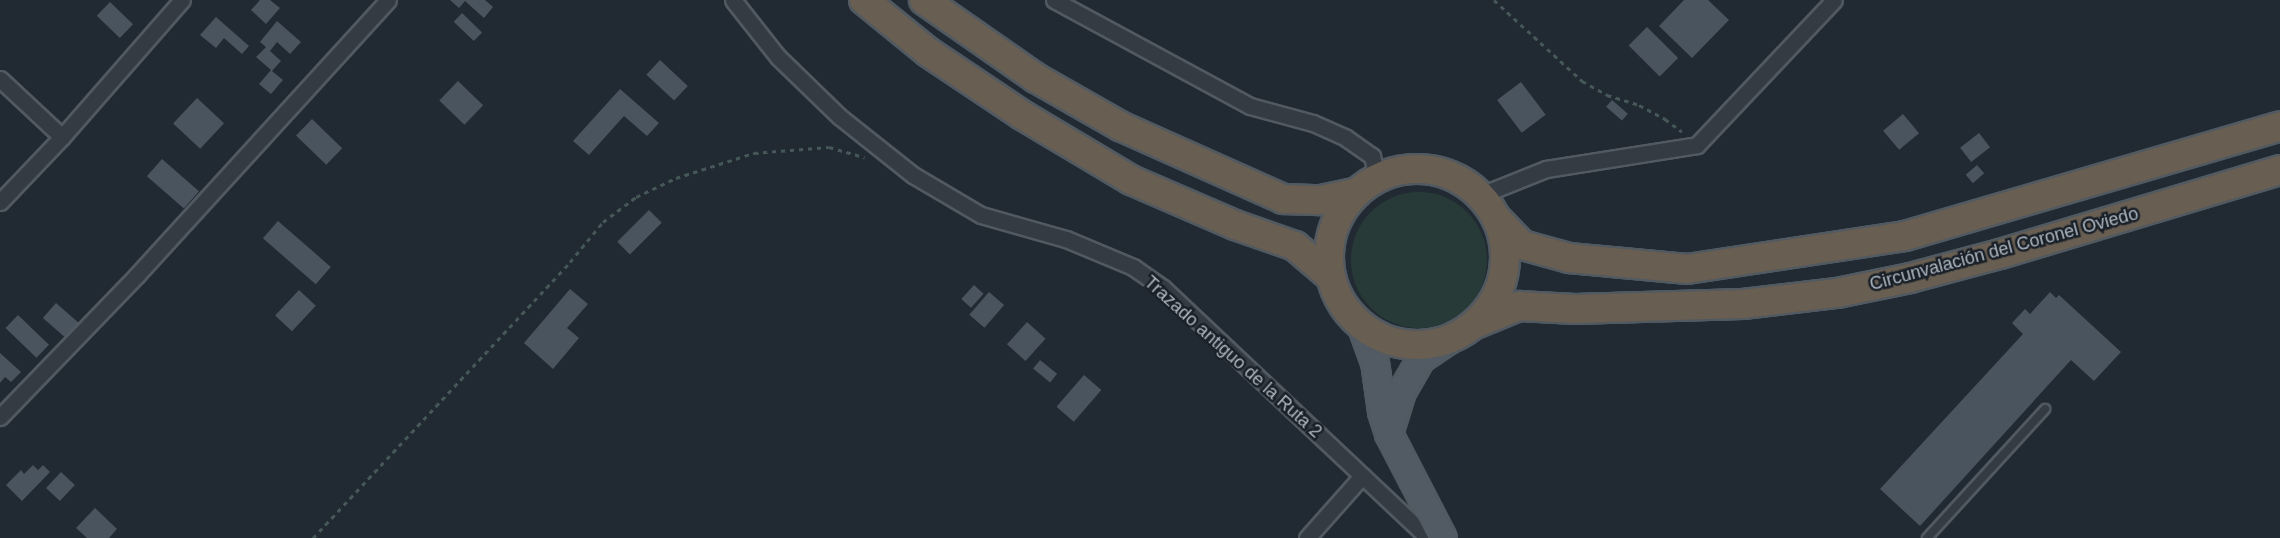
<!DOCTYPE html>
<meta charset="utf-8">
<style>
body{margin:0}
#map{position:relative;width:2280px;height:538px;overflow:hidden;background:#212a32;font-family:Arial,sans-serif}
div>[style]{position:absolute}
.green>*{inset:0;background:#283a38}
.round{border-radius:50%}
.building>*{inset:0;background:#49545e;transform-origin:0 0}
.path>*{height:3px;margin-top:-1.5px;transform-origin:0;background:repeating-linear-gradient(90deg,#465758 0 4.5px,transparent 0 9px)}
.roads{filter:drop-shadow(2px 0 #515961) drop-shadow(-2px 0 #515961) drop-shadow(0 2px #515961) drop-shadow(0 -2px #515961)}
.lane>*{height:8px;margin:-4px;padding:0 4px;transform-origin:4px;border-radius:4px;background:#343b43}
.street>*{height:15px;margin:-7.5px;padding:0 7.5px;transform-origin:7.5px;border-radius:7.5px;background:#343b43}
.primary>*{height:26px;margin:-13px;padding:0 13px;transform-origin:13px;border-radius:13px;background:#525a63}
.highway>*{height:28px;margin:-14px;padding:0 14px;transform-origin:14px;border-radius:14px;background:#685e52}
.highway>.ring{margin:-14px;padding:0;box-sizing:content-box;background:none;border:28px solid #685e52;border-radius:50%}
span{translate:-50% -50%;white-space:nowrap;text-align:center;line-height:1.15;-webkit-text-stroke:5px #192028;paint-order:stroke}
.street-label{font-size:18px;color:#aeb6c0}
</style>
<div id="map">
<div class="green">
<i class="round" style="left:1351px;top:192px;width:136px;height:136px"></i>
</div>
<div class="building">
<i style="clip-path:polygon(260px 0,270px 0,280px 8px,266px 24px,251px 10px)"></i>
<i style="clip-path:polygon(450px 0,485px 0,493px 7px,484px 18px,465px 1px,459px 8px)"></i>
<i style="clip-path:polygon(1684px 0,1708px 0,1729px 20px,1692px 58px,1659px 26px)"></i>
<i style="left:110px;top:2px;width:32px;height:19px;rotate:44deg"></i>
<i style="left:462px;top:13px;width:28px;height:12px;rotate:44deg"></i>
<i style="clip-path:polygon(216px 17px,249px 46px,242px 54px,224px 38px,216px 48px,200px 35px)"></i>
<i style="clip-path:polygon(277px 21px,301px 42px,290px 54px,277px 42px,270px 51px,281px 61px,272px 71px,283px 80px,271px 94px,259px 84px,271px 70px,256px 57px,266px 47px,260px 42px)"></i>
<i style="left:1647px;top:27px;width:44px;height:26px;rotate:45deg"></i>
<i style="left:660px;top:60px;width:38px;height:20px;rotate:43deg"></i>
<i style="left:458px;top:81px;width:35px;height:27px;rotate:44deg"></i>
<i style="left:1521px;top:82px;width:41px;height:30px;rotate:53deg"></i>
<i style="clip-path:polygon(620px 89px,659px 123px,647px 136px,624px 116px,589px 155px,573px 141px)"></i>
<i style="left:197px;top:98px;width:37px;height:35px;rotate:43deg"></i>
<i style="left:1612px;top:100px;width:21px;height:9px;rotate:41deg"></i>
<i style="left:1903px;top:114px;width:25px;height:26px;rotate:50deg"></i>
<i style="left:312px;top:119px;width:42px;height:23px;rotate:44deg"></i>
<i style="left:1979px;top:133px;width:18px;height:24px;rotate:52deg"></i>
<i style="left:162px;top:159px;width:49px;height:23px;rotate:41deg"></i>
<i style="left:1977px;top:165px;width:11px;height:15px;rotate:49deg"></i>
<i style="left:649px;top:210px;width:18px;height:45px;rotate:45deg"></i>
<i style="left:278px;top:221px;width:70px;height:23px;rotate:41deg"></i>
<i style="left:974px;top:285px;width:13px;height:19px;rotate:42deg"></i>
<i style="clip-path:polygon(570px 289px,588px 304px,567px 328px,579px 338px,553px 369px,524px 343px)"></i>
<i style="left:299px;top:290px;width:23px;height:35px;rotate:43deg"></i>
<i style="left:989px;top:292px;width:20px;height:30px;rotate:41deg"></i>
<i style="clip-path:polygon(2050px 292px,2056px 298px,2059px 295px,2121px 352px,2094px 381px,2071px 360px,1920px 526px,1880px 489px,2023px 334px,2012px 323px,2025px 309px,2030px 314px)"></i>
<i style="left:56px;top:303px;width:33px;height:20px;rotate:41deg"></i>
<i style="left:18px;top:315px;width:43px;height:18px;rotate:44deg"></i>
<i style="left:1027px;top:322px;width:25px;height:30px;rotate:42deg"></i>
<i style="clip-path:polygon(0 353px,21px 372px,11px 382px,5px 377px,0 383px)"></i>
<i style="left:1040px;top:360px;width:22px;height:11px;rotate:39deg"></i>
<i style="left:1084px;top:375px;width:23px;height:42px;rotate:41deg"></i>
<i style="clip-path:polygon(33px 465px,38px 470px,43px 465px,50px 472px,22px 501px,6px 485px,21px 470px,24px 474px)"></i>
<i style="left:61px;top:472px;width:19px;height:22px;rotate:43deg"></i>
<i style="clip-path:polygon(95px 508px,117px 529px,109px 538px,87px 538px,76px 528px)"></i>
</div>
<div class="path">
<i style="left:1494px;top:0;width:120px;rotate:42.6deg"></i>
<i style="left:1582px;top:81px;width:29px;rotate:29deg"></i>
<i style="left:1607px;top:95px;width:34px;rotate:17deg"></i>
<i style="left:1639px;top:105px;width:30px;rotate:28deg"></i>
<i style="left:1665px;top:119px;width:21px;rotate:37deg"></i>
<i style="left:313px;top:538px;width:377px;rotate:-47deg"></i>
<i style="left:570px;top:262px;width:52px;rotate:-50.5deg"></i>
<i style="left:603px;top:222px;width:41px;rotate:-37.1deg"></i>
<i style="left:636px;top:197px;width:44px;rotate:-25.4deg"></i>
<i style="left:676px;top:178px;width:82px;rotate:-17.8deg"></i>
<i style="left:754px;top:153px;width:75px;rotate:-4.6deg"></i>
<i style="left:829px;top:147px;width:37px;rotate:16deg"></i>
</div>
<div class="roads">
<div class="lane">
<i style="left:1927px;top:538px;width:175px;rotate:-47.5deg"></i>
</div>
<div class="street">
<i style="left:733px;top:0;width:73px;rotate:51.7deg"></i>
<i style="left:778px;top:57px;width:86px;rotate:44.1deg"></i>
<i style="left:840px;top:117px;width:93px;rotate:38.5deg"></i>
<i style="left:913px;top:175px;width:79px;rotate:30.5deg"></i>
<i style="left:981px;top:215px;width:88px;rotate:15.8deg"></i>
<i style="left:1066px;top:239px;width:73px;rotate:22.7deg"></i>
<i style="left:1133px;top:267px;width:37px;rotate:35deg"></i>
<i style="left:1163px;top:288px;width:364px;rotate:43.3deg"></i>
<i style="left:1054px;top:0;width:223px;rotate:28.4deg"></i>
<i style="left:1250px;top:106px;width:65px;rotate:15.1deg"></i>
<i style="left:1313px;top:123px;width:36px;rotate:24deg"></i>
<i style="left:1346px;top:138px;width:32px;rotate:35deg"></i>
<i style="left:1372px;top:156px;width:22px;rotate:77deg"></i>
<i style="left:0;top:79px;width:85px;rotate:43.1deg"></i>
<i style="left:1481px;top:195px;width:70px;rotate:-21.8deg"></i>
<i style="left:1546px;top:169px;width:153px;rotate:-9deg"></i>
<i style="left:1697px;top:145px;width:199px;rotate:-46.6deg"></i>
<i style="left:0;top:202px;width:90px;rotate:-46.4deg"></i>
<i style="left:62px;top:137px;width:182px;rotate:-48.8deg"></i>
<i style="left:0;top:417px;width:197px;rotate:-46deg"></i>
<i style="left:137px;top:275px;width:372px;rotate:-47.6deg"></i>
<i style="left:1307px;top:538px;width:83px;rotate:-48.4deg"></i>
</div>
<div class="primary">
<i style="left:1362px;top:327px;width:37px;rotate:70deg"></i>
<i style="left:1375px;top:362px;width:50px;rotate:82deg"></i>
<i style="left:1382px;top:412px;width:23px;rotate:72deg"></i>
<i style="left:1389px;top:434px;width:117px;rotate:62.6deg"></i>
<i style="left:1389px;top:434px;width:44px;rotate:-72.8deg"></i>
<i style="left:1402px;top:392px;width:38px;rotate:-60deg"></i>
<i style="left:1421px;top:359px;width:34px;rotate:-34deg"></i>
</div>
<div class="highway">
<i style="left:864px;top:0;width:82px;rotate:39.1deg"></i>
<i style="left:928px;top:52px;width:113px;rotate:33.8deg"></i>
<i style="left:1022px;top:115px;width:127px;rotate:30.8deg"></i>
<i style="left:1131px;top:180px;width:113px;rotate:23.4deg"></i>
<i style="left:1235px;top:225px;width:64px;rotate:19.3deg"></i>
<i style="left:1295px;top:246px;width:46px;rotate:40.6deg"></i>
<i style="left:924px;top:0;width:136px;rotate:34.9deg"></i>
<i style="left:1036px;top:78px;width:97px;rotate:29.7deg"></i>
<i style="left:1120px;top:126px;width:179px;rotate:24.1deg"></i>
<i style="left:1283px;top:199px;width:38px;rotate:2deg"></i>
<i style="left:1321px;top:200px;width:34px;rotate:-12deg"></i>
<i class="ring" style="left:1329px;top:169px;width:148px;height:148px"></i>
<i style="left:1497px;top:219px;width:36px;rotate:46deg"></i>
<i style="left:1522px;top:245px;width:49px;rotate:15.5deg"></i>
<i style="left:1569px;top:258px;width:119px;rotate:5.3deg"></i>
<i style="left:1687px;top:269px;width:220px;rotate:-8.6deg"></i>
<i style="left:1905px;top:236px;width:391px;rotate:-16.3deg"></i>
<i style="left:1475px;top:324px;width:48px;rotate:-22.2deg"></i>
<i style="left:1519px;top:306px;width:56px;rotate:3.1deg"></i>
<i style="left:1575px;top:309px;width:168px;rotate:-1.7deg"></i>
<i style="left:1743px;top:304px;width:95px;rotate:-6.7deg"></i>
<i style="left:1837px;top:293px;width:75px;rotate:-11.6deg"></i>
<i style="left:1910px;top:278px;width:93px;rotate:-14.9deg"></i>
<i style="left:2000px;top:254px;width:292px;rotate:-16.7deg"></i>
</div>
</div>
<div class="street-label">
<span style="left:2004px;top:249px;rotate:-15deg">Circunvalación del Coronel Oviedo</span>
<span style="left:1233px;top:357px;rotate:42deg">Trazado antiguo de la Ruta 2</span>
</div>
</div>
